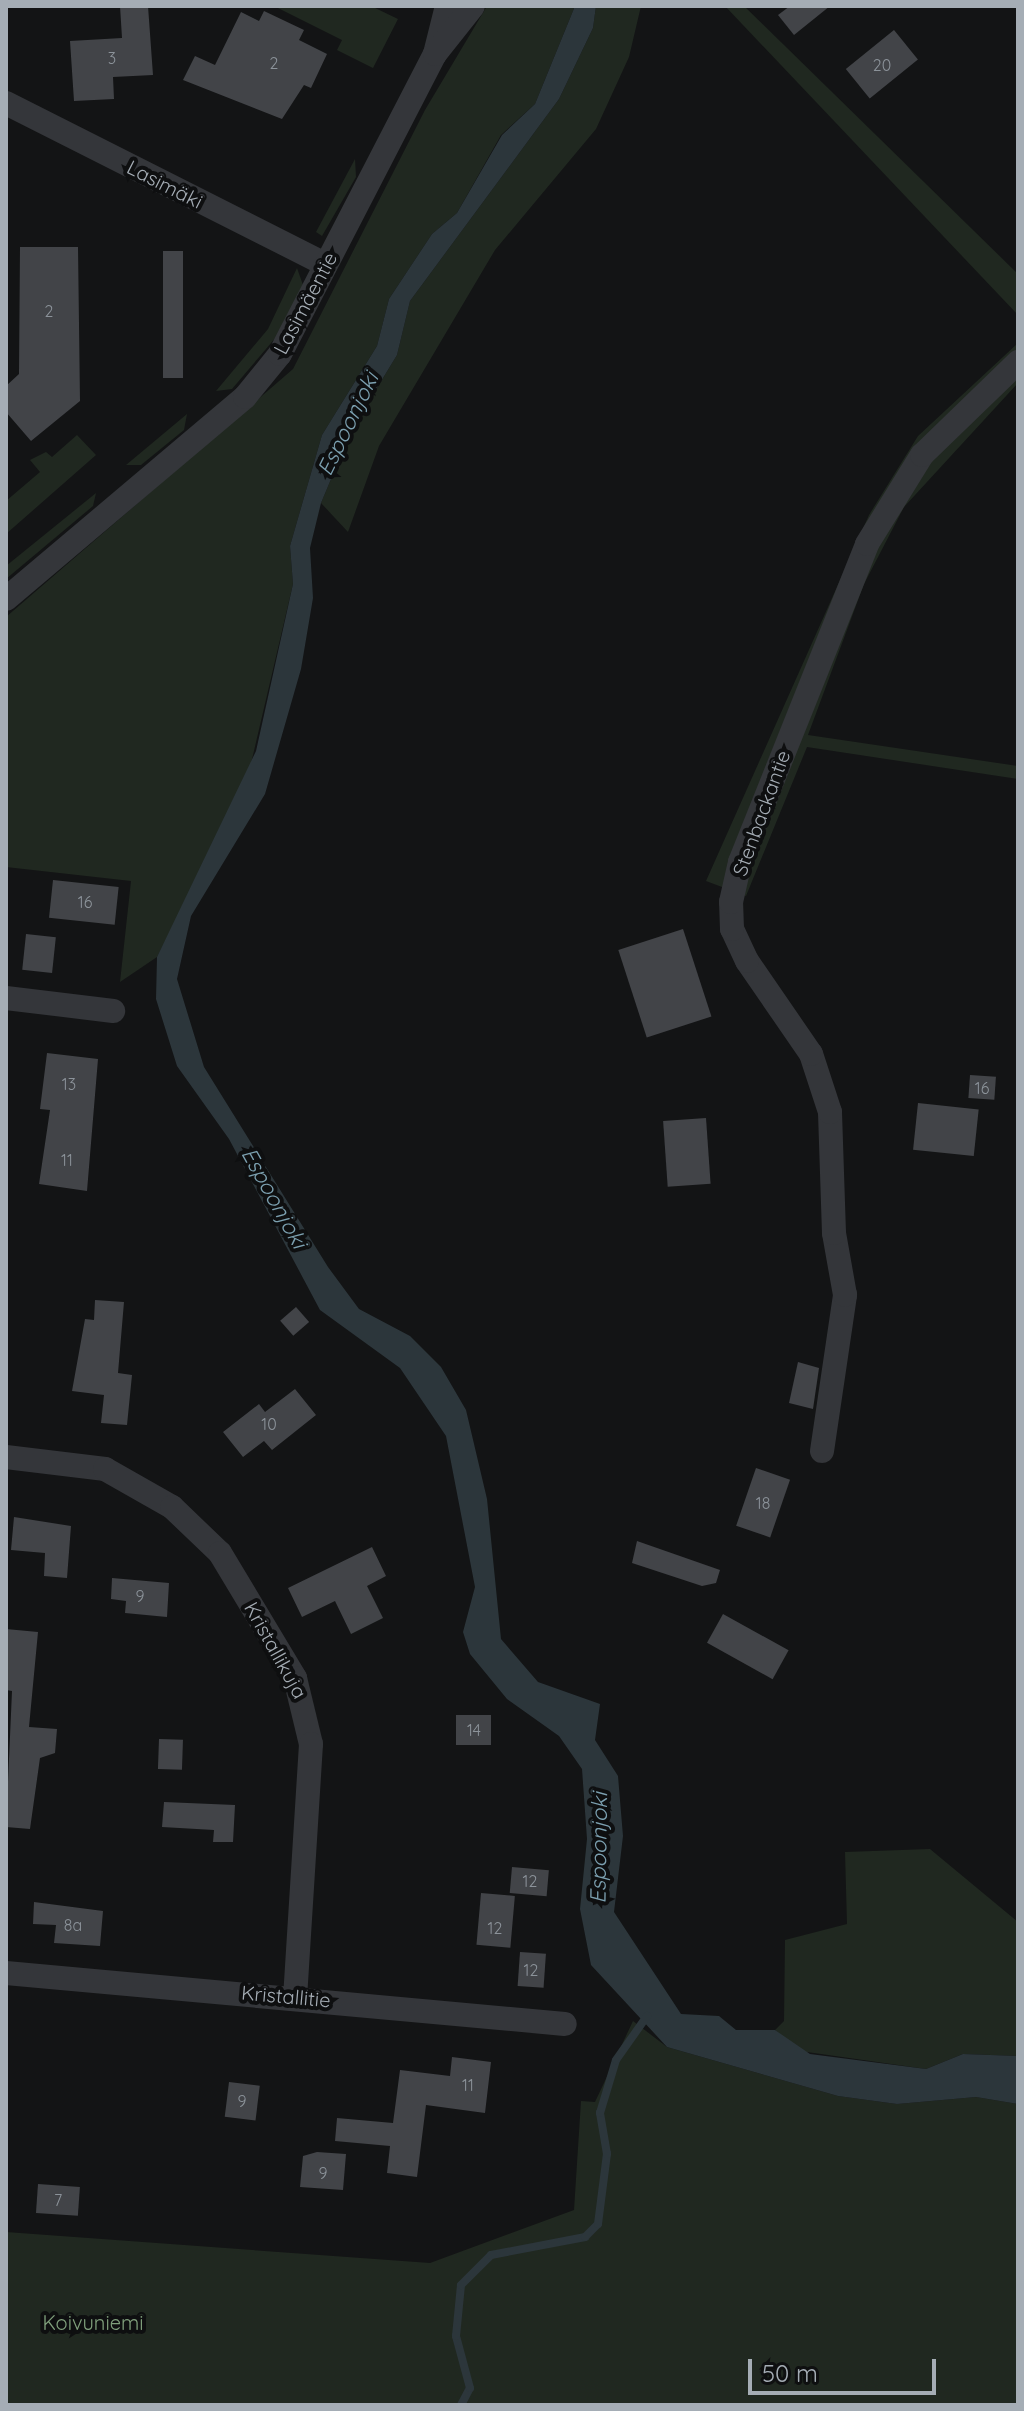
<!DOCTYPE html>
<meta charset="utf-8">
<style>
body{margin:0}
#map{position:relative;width:1024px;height:2411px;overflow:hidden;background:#131415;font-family:Quicksand,sans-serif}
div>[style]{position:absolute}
.green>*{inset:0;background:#202820}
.water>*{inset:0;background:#2c363b}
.stream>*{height:8px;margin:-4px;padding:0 4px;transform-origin:4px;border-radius:4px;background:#2c363b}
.building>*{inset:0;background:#424448;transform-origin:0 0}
.street>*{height:24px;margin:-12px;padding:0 12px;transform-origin:12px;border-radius:12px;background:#34363a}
span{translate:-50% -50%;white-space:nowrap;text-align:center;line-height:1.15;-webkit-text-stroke:8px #0e0f10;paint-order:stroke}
.number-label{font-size:16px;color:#8c939a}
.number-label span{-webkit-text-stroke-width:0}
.street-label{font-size:20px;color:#a5adb5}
.park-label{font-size:20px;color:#80a07c}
.water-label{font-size:22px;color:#7ca0b0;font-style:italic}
.frame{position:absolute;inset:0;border:8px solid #a5adb5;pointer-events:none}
.scale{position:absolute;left:748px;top:2359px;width:188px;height:36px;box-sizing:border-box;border:4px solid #a5adb5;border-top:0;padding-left:10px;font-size:24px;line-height:28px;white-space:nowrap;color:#a5adb5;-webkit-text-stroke:6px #0e0f10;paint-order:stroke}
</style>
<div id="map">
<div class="green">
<i style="clip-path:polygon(274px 6px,371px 6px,398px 19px,373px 68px,337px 50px,342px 40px)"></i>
<i style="clip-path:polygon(487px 6px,575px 6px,535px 104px,501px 135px,457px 213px,432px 234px,389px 299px,377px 346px,322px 435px,290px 546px,293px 584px,246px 785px,157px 957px,120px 982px,131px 881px,6px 867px,6px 617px,293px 369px,425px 110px)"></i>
<i style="clip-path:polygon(596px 6px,641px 6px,629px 57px,596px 129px,495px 250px,379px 446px,348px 532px,321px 503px,352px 429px,397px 355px,410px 301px,559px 99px,593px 28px)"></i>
<i style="clip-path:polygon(725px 6px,744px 6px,1018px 274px,1018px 315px)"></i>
<i style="clip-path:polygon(355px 159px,356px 177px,322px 236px,316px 232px)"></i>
<i style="clip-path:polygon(297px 268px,303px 285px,277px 336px,232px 389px,216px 391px,268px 329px)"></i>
<i style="clip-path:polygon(1018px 343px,1018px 383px,904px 507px,864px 584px,808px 735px,1018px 766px,1018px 779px,807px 747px,746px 896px,706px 881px,869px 515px,918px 436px)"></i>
<i style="clip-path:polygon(187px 414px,184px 430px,141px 465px,126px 465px)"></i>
<i style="clip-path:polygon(77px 435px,96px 455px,6px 534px,6px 501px,40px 472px,30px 460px,46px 452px,52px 457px)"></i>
<i style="clip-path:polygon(96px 493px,93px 506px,6px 579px,6px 566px)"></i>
<i style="clip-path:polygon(930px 1849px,1018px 1922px,1018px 2056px,963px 2054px,926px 2069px,800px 2051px,775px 2030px,784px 2021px,785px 1940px,847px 1924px,845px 1852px)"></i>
<i style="clip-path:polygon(633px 2021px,667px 2047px,838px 2096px,897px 2104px,976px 2097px,1018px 2104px,1018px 2405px,6px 2405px,6px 2232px,430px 2263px,574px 2210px,581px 2101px,595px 2102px)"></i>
</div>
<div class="water">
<i style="clip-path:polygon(575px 6px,596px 6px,593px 28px,559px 99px,410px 301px,397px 355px,352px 429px,321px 503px,310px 548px,313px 598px,301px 669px,265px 794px,191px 916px,177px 979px,204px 1067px,328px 1267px,359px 1309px,410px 1336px,441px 1367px,466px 1410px,487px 1499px,501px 1639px,538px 1682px,600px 1704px,595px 1740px,618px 1776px,623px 1836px,614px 1912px,681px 2014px,719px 2016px,736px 2030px,775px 2030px,810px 2054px,926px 2069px,963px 2054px,1018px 2056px,1018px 2104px,976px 2097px,897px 2104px,838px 2096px,667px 2047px,591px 1965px,580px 1909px,587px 1839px,582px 1769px,559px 1736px,507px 1699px,470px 1654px,463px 1632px,475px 1587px,446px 1436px,400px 1368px,320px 1310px,229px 1139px,177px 1066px,156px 999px,157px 957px,256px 751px,293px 584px,290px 546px,322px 435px,377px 346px,389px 299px,432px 234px,457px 213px,502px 135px,535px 104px)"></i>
</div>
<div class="stream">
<i style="left:461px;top:2405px;width:19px;rotate:-62deg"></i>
<i style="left:470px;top:2388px;width:54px;rotate:-105.1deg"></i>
<i style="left:456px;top:2336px;width:51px;rotate:-84.4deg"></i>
<i style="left:461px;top:2285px;width:42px;rotate:-45deg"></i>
<i style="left:491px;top:2255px;width:96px;rotate:-10.8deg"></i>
<i style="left:585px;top:2237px;width:18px;rotate:-45deg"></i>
<i style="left:598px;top:2224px;width:71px;rotate:-82.7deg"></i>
<i style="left:607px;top:2154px;width:42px;rotate:-99.7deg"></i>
<i style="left:600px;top:2113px;width:55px;rotate:-73.2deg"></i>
<i style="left:616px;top:2060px;width:54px;rotate:-54.8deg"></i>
</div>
<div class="building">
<i style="clip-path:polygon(120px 6px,148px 6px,153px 75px,113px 77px,114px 99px,74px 101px,70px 41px,122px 38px)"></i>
<i style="clip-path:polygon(790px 6px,830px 6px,794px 35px,778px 15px)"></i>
<i style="clip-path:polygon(264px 11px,304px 30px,299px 40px,327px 54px,311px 88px,304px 85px,282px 119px,183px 80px,195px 56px,215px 65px,241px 12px,259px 21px)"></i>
<i style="left:894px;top:30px;width:38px;height:62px;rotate:51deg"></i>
<i style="clip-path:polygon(20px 247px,78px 247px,80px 401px,31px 441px,6px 412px,6px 386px,19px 374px)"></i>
<i style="left:163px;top:251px;width:20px;height:127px"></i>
<i style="left:53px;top:880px;width:66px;height:38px;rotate:6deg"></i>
<i style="left:683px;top:929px;width:92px;height:68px;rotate:72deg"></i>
<i style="left:26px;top:934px;width:30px;height:36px;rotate:6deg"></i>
<i style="clip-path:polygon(47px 1053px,98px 1059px,87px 1191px,39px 1184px,50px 1110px,40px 1109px)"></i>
<i style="left:970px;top:1075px;width:26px;height:23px;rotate:4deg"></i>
<i style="left:918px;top:1103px;width:61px;height:47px;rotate:6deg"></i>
<i style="left:706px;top:1118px;width:66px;height:43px;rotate:86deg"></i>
<i style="clip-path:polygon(95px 1300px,124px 1302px,118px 1373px,132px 1375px,127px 1425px,101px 1423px,104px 1395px,72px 1391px,85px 1319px,94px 1320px)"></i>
<i style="left:296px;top:1307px;width:20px;height:21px;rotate:49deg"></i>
<i style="clip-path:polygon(798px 1362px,819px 1368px,813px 1409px,789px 1403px)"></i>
<i style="clip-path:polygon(295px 1389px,316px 1415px,272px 1450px,264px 1441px,243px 1457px,223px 1432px,259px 1404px,265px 1412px)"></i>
<i style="left:756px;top:1468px;width:36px;height:61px;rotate:19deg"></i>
<i style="clip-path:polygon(14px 1517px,71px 1526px,67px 1578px,44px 1576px,45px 1553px,11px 1550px)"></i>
<i style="clip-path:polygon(637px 1541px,720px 1570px,716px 1583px,702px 1586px,632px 1563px)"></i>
<i style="clip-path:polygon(372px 1547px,386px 1576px,367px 1586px,383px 1618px,351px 1634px,335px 1601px,302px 1617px,288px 1588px)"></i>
<i style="clip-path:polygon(112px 1578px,169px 1583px,167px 1617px,125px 1613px,126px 1601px,111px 1599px)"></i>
<i style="left:723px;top:1614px;width:75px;height:33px;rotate:29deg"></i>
<i style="clip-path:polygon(6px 1629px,38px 1632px,29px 1727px,57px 1729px,55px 1753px,40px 1758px,30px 1829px,6px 1827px,12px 1691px,6px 1690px)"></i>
<i style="left:456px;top:1715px;width:35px;height:30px"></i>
<i style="left:159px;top:1739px;width:24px;height:30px;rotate:2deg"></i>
<i style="clip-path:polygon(164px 1802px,235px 1805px,233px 1842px,213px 1842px,214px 1830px,162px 1827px)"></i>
<i style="left:512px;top:1867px;width:37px;height:26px;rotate:5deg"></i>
<i style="left:481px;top:1893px;width:34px;height:52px;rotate:5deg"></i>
<i style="clip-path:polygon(34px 1902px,103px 1911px,100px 1946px,54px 1943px,56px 1925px,33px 1924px)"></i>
<i style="left:520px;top:1952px;width:26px;height:34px;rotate:4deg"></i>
<i style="clip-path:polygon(452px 2057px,491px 2062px,485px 2113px,426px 2105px,417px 2177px,387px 2173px,390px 2146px,335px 2141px,337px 2118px,393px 2123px,400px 2070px,450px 2076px)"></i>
<i style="left:229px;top:2082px;width:31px;height:35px;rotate:7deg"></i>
<i style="clip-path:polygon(317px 2152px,346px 2154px,343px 2190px,300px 2187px,303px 2156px)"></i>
<i style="left:38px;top:2184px;width:42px;height:29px;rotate:4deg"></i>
</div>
<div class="street">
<i style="left:435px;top:54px;width:49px;rotate:-76deg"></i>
<i style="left:6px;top:103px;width:357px;rotate:26.8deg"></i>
<i style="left:6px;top:599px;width:313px;rotate:-40.2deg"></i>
<i style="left:245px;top:397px;width:55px;rotate:-50.9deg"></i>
<i style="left:280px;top:354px;width:338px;rotate:-62.7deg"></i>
<i style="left:435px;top:54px;width:61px;rotate:-51.6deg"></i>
<i style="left:6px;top:998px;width:108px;rotate:6.9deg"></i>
<i style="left:822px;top:1451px;width:158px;rotate:-81.6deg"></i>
<i style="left:845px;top:1295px;width:63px;rotate:-100.1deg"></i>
<i style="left:834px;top:1233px;width:121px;rotate:-91.9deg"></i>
<i style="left:830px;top:1112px;width:61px;rotate:-108.1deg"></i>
<i style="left:811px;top:1054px;width:113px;rotate:-124.5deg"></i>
<i style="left:747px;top:961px;width:35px;rotate:-115deg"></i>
<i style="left:732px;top:929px;width:27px;rotate:-92deg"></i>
<i style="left:731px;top:902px;width:41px;rotate:-77.3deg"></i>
<i style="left:740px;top:862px;width:342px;rotate:-68.2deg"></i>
<i style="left:867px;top:544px;width:105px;rotate:-58.3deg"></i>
<i style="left:922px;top:455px;width:134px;rotate:-44.1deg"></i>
<i style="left:6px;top:1457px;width:100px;rotate:6.9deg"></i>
<i style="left:105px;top:1469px;width:77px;rotate:29.6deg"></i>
<i style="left:172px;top:1507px;width:66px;rotate:43.8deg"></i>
<i style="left:220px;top:1553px;width:146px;rotate:59deg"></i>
<i style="left:295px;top:1678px;width:68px;rotate:76.4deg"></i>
<i style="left:311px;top:1744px;width:254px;rotate:93.6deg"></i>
<i style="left:6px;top:1973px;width:561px;rotate:5.21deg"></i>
</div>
<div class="number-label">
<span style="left:112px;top:58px">3</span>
<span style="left:274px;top:63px">2</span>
<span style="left:882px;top:65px">20</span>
<span style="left:49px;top:311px">2</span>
<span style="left:85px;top:902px">16</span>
<span style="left:69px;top:1084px">13</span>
<span style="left:982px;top:1088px">16</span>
<span style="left:67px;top:1160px">11</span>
<span style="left:269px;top:1424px">10</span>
<span style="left:763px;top:1503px">18</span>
<span style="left:140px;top:1596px">9</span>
<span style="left:474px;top:1730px">14</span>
<span style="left:530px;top:1881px">12</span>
<span style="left:73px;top:1925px">8a</span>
<span style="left:495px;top:1928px">12</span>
<span style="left:531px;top:1970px">12</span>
<span style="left:468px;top:2085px">11</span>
<span style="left:242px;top:2101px">9</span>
<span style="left:323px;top:2173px">9</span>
<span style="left:58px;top:2200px">7</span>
</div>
<div class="street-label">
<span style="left:165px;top:184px;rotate:27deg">Lasimäki</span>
<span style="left:305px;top:303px;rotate:-62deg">Lasimäentie</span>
<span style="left:761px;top:813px;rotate:-70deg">Stenbackantie</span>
<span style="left:276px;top:1650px;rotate:61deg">Kristallikuja</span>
<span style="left:286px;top:1996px;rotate:5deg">Kristallitie</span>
</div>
<div class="park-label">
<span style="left:93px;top:2322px">Koivuniemi</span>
</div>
<div class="water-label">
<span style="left:348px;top:424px;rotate:-64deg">Espoonjoki</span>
<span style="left:274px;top:1198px;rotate:61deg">Espoonjoki</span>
<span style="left:599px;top:1848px;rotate:-89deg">Espoonjoki</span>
</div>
<div class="frame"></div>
<div class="scale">50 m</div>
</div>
